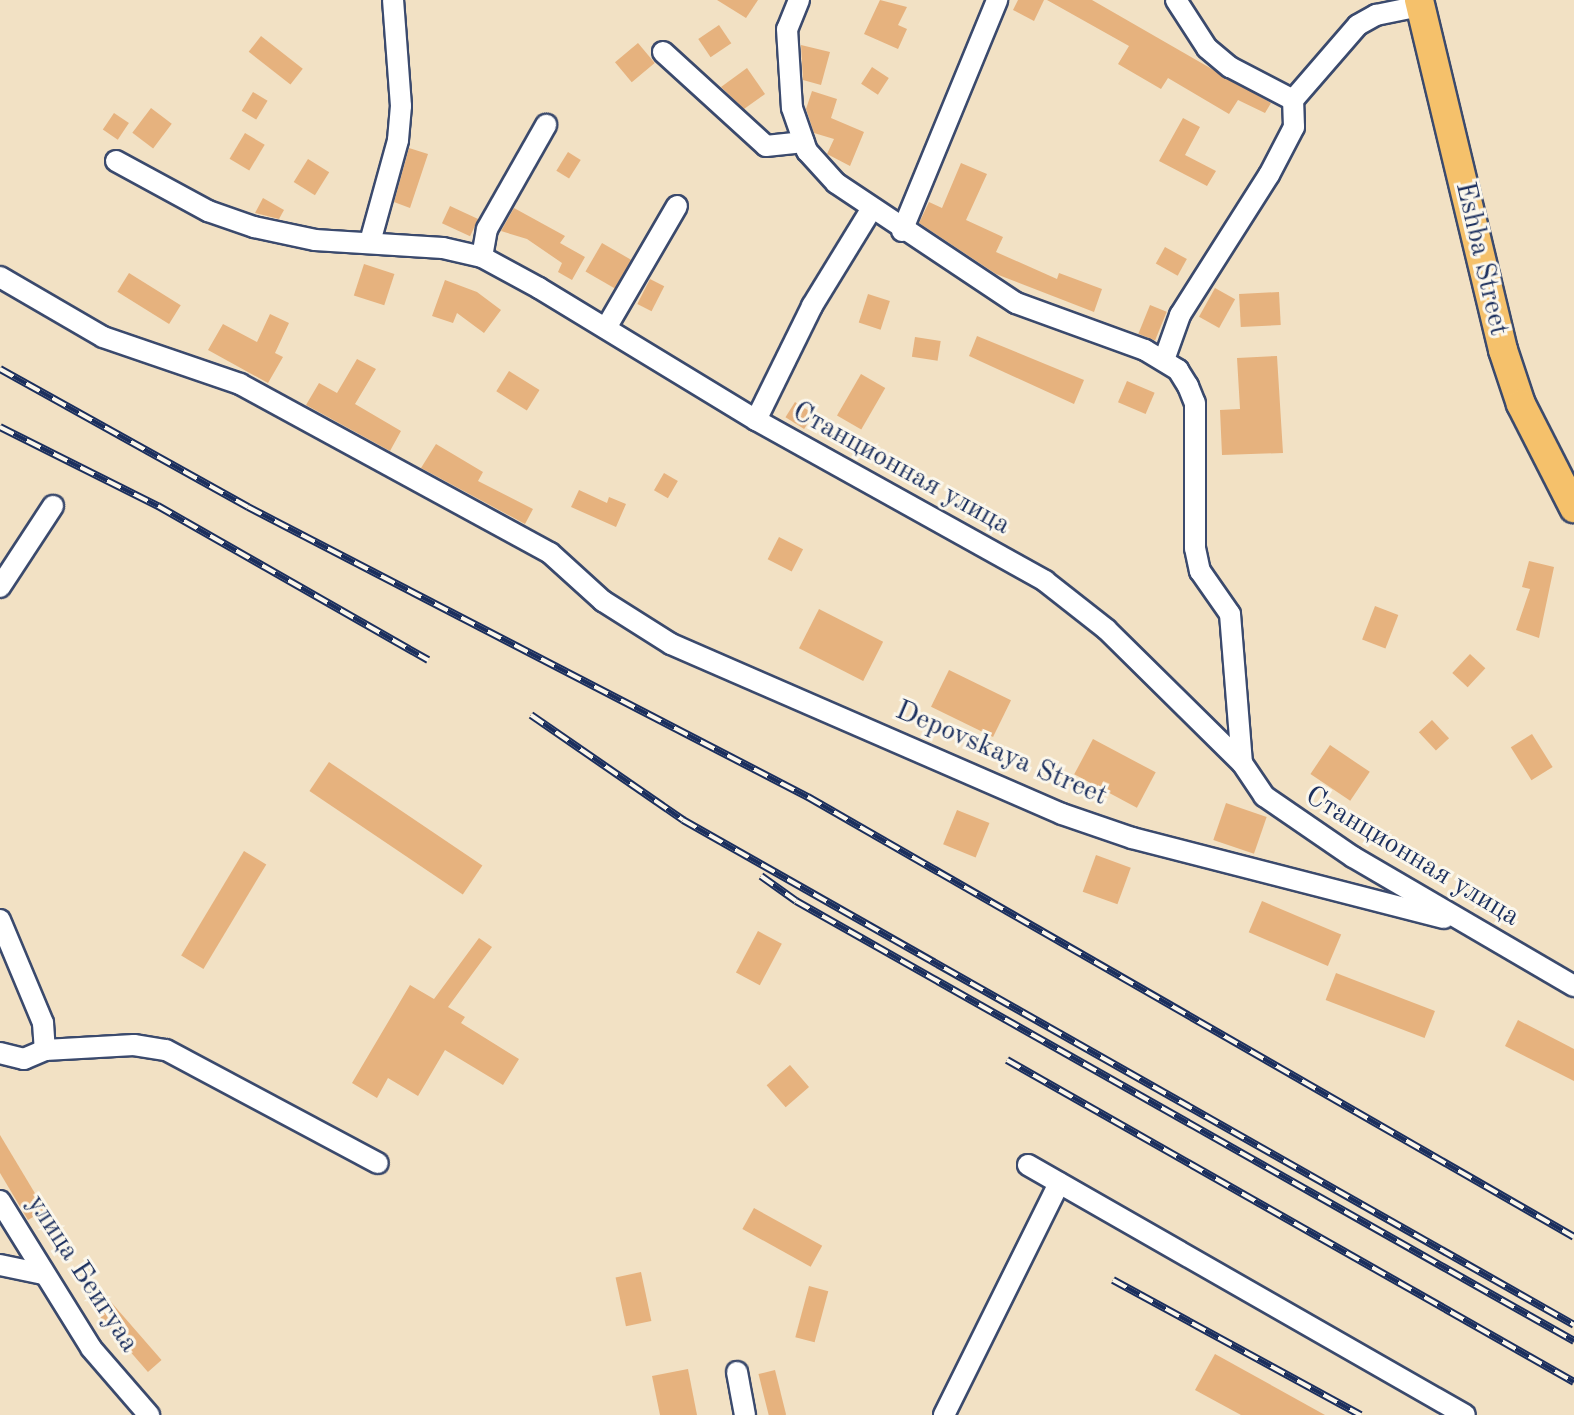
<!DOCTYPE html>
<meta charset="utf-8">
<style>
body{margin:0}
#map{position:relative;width:1574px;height:1415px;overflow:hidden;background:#f2e1c4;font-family:"Old Standard TT",serif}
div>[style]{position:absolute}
.building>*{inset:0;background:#e6b27e;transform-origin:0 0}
.roads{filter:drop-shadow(2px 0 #3b4a6d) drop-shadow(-2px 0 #3b4a6d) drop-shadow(0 2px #3b4a6d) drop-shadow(0 -2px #3b4a6d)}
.minor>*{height:20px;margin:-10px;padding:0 10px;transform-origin:10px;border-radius:10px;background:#fff}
.highway>*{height:28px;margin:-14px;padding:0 14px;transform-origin:14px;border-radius:14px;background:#f5c16b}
.rail>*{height:8px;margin-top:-4px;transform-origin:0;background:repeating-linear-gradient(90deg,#fbf7ec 0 15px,#1b2f5e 0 30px);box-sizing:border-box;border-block:2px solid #1b2f5e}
span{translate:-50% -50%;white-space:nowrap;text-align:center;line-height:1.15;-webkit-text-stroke:6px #fbf7ec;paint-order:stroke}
.street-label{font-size:28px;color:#1b2f5e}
</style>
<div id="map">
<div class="building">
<i style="clip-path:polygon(717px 0,758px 0,746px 18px)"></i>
<i style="clip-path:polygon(880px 0,907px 7px,898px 25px,907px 29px,898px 49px,864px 34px)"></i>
<i style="clip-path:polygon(1018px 0,1044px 0,1034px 21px,1013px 10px)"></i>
<i style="clip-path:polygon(1047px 0,1092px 0,1271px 103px,1265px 113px,1238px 100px,1229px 114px,1168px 78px,1161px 89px,1118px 64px,1129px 46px)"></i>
<i style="left:719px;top:25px;width:22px;height:25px;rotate:56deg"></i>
<i style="left:261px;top:36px;width:53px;height:20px;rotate:38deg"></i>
<i style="left:638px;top:43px;width:26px;height:30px;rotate:50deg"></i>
<i style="clip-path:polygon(801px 45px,830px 52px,821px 85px,803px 80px)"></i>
<i style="left:872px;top:67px;width:20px;height:20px;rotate:33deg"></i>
<i style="clip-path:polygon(747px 68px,765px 94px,744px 109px,721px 87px)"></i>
<i style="clip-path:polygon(812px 91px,837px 99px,831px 118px,864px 132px,850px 166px,827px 154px,834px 139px,814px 133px,806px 109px)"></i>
<i style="left:253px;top:92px;width:17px;height:22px;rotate:31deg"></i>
<i style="left:151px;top:108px;width:26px;height:31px;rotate:37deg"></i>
<i style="left:114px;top:113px;width:18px;height:20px;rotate:34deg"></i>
<i style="clip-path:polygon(1183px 118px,1200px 127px,1185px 155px,1216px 171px,1207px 186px,1159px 161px)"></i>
<i style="left:245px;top:133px;width:23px;height:30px;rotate:31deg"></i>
<i style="clip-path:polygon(409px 148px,428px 154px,410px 208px,394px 202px)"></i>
<i style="left:568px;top:152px;width:15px;height:22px;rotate:32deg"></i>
<i style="left:308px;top:159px;width:25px;height:27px;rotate:32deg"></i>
<i style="clip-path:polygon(961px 163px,987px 174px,966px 220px,1003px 237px,996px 252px,1057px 279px,1059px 273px,1102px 289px,1094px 312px,996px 274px,919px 223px,929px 202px,942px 208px)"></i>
<i style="clip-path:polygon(263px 198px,284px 210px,279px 219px,255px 213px)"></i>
<i style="left:450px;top:206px;width:31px;height:19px;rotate:25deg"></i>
<i style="clip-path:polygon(514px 208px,565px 236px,560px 243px,585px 257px,572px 280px,558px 272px,562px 263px,527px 239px,501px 231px)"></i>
<i style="left:602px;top:243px;width:34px;height:33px;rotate:30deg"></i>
<i style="left:1165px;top:247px;width:25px;height:19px;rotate:29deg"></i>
<i style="left:364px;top:264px;width:32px;height:33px;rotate:18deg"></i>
<i style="left:129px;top:273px;width:61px;height:22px;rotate:32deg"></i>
<i style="left:650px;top:279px;width:16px;height:28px;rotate:27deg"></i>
<i style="clip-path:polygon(445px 280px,477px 292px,501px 310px,484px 333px,457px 313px,453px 323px,432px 316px)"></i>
<i style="left:1215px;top:288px;width:23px;height:33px;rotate:29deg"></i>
<i style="left:1279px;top:292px;width:33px;height:40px;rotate:87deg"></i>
<i style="left:868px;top:294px;width:23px;height:30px;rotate:18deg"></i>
<i style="left:1150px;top:305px;width:18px;height:31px;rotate:22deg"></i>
<i style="clip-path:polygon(270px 314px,289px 323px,275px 353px,283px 357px,268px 383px,208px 350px,223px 324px,257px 342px)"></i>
<i style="clip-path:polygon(977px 336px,1084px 380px,1074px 404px,969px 356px)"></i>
<i style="left:915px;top:337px;width:26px;height:20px;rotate:9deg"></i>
<i style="clip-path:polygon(1277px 356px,1283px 453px,1222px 455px,1220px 410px,1240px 409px,1237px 358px)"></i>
<i style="clip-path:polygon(357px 359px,376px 369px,355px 404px,401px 431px,390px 451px,306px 405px,319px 383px,337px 393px)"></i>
<i style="left:509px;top:371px;width:36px;height:24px;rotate:32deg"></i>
<i style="left:861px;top:374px;width:28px;height:48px;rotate:30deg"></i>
<i style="left:1127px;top:381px;width:30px;height:23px;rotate:23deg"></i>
<i style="left:795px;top:402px;width:22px;height:18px;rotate:32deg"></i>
<i style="clip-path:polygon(436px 444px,483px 472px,478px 481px,533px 509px,525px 524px,421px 468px)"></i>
<i style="left:664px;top:473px;width:16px;height:20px;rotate:30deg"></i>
<i style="clip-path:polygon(579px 490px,607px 503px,609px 497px,626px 504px,616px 527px,571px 507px)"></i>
<i style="left:779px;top:537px;width:27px;height:25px;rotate:27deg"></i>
<i style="clip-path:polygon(1529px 561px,1554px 567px,1539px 638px,1516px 630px,1530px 589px,1522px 587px)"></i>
<i style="left:1375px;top:606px;width:25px;height:36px;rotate:21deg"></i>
<i style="left:819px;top:609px;width:72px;height:44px;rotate:27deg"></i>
<i style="left:1470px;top:654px;width:21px;height:26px;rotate:43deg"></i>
<i style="left:949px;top:670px;width:69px;height:41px;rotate:26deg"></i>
<i style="left:1432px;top:720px;width:25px;height:18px;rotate:47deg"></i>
<i style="left:1532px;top:734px;width:39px;height:25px;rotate:58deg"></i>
<i style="left:1093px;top:739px;width:71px;height:40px;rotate:28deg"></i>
<i style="left:1330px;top:745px;width:48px;height:35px;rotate:34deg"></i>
<i style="left:329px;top:762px;width:185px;height:35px;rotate:34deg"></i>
<i style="left:1226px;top:803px;width:43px;height:39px;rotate:19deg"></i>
<i style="left:957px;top:810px;width:35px;height:37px;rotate:22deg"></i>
<i style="left:244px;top:851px;width:26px;height:122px;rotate:31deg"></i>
<i style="left:1096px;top:855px;width:37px;height:39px;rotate:20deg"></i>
<i style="left:1262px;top:901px;width:86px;height:34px;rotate:23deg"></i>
<i style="left:758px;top:931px;width:27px;height:47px;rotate:28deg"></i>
<i style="clip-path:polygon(479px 938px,492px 947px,448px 1007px,465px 1017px,461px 1023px,519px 1059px,503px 1085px,445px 1050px,418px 1096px,388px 1078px,377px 1098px,352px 1083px,410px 985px,434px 999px)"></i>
<i style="left:1336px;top:973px;width:106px;height:29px;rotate:21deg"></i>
<i style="clip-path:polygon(1518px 1020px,1574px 1049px,1574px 1081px,1505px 1046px)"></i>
<i style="left:790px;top:1065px;width:29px;height:31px;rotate:49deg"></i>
<i style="clip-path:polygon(0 1135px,45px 1210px,28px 1220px,0 1173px)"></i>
<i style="left:754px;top:1208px;width:78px;height:24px;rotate:29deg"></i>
<i style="left:641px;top:1272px;width:50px;height:26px;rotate:78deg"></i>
<i style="left:809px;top:1286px;width:20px;height:53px;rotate:15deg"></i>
<i style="left:111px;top:1302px;width:77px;height:18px;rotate:49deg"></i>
<i style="clip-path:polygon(1215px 1354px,1325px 1415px,1241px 1415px,1195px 1390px)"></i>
<i style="clip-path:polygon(688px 1369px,697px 1415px,660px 1415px,652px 1376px)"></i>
<i style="left:775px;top:1370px;width:46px;height:17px;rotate:76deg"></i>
</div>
<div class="roads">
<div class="minor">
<i style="left:799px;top:0;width:31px;rotate:112deg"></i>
<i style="left:787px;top:29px;width:79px;rotate:86.4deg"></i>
<i style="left:792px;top:108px;width:46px;rotate:70.8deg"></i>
<i style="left:807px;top:151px;width:43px;rotate:47.8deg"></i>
<i style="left:836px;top:183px;width:216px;rotate:33.7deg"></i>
<i style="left:1016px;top:303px;width:137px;rotate:20deg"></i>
<i style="left:1145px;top:350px;width:39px;rotate:31deg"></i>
<i style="left:1178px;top:370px;width:19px;rotate:58deg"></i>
<i style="left:1188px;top:386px;width:18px;rotate:68deg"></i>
<i style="left:1195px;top:403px;width:145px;rotate:90deg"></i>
<i style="left:1195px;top:548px;width:24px;rotate:78deg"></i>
<i style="left:1200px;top:571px;width:52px;rotate:55.1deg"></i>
<i style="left:1230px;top:614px;width:149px;rotate:85.4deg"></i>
<i style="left:1176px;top:0;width:57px;rotate:57.1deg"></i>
<i style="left:1207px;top:48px;width:30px;rotate:40deg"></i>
<i style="left:1230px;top:67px;width:71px;rotate:27.6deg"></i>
<i style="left:663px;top:52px;width:139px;rotate:42.4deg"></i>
<i style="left:766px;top:146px;width:38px;rotate:-6deg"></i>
<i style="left:116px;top:161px;width:105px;rotate:28.5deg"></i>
<i style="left:208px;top:211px;width:49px;rotate:19.2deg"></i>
<i style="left:254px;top:227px;width:62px;rotate:12deg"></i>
<i style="left:315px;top:240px;width:128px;rotate:3.6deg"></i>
<i style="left:443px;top:248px;width:40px;rotate:13deg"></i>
<i style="left:482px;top:257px;width:65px;rotate:28.5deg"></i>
<i style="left:539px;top:288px;width:254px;rotate:31.3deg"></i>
<i style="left:756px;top:420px;width:331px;rotate:29.1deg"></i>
<i style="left:1045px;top:581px;width:78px;rotate:38.2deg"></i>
<i style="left:1106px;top:629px;width:191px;rotate:44.6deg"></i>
<i style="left:1242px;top:763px;width:40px;rotate:56deg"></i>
<i style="left:1264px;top:796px;width:108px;rotate:34.4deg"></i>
<i style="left:1353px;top:857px;width:256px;rotate:30.3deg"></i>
<i style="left:902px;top:231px;width:250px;rotate:-67.6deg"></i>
<i style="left:370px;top:242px;width:106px;rotate:-74.6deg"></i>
<i style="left:398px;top:140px;width:34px;rotate:-85deg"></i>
<i style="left:401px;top:106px;width:106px;rotate:-94.3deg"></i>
<i style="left:482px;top:257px;width:28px;rotate:-80deg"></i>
<i style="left:487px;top:229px;width:120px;rotate:-60.4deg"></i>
<i style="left:0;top:277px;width:119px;rotate:30.2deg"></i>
<i style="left:103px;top:337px;width:145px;rotate:18.9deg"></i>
<i style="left:240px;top:384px;width:353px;rotate:28.6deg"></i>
<i style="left:550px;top:553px;width:72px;rotate:42.2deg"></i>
<i style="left:603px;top:601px;width:80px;rotate:32.3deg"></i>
<i style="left:671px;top:644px;width:426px;rotate:23.5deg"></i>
<i style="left:1062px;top:814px;width:74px;rotate:18.9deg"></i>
<i style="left:1132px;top:838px;width:322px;rotate:14.4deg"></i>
<i style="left:606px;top:328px;width:141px;rotate:-59.8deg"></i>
<i style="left:1164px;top:360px;width:48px;rotate:-70.4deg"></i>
<i style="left:1180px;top:315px;width:166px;rotate:-57.6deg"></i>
<i style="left:1269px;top:175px;width:54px;rotate:-62.5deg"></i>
<i style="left:1294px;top:127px;width:27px;rotate:-92deg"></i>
<i style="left:1293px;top:100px;width:99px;rotate:-49.1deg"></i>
<i style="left:1358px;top:25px;width:21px;rotate:-29deg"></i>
<i style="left:1376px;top:15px;width:45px;rotate:-11.6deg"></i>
<i style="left:756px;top:420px;width:127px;rotate:-63.8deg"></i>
<i style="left:812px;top:306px;width:115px;rotate:-58.5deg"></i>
<i style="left:0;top:587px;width:97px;rotate:-56.8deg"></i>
<i style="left:0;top:920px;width:112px;rotate:67.3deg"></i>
<i style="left:43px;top:1023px;width:27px;rotate:86deg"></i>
<i style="left:45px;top:1050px;width:23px;rotate:157deg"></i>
<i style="left:24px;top:1059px;width:25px;rotate:-166deg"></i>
<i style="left:45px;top:1050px;width:89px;rotate:-3.2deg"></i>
<i style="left:134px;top:1045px;width:32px;rotate:9deg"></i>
<i style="left:166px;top:1050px;width:240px;rotate:28.1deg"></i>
<i style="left:1028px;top:1165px;width:503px;rotate:29.77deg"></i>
<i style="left:0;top:1201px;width:173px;rotate:58.2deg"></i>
<i style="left:91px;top:1348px;width:89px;rotate:49.1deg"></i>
<i style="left:0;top:1265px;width:44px;rotate:11.8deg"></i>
<i style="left:737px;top:1372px;width:44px;rotate:79.5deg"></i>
<i style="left:944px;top:1415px;width:259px;rotate:-63.6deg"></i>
</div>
<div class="highway">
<i style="left:1419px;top:0;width:360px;rotate:76.5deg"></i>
<i style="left:1503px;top:350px;width:57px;rotate:71.6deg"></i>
<i style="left:1521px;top:404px;width:117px;rotate:63deg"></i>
</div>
</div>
<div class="rail">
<i style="left:0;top:369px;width:284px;rotate:29.1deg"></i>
<i style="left:248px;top:507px;width:631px;rotate:27.38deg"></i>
<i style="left:808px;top:797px;width:883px;rotate:29.87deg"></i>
<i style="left:0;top:427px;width:177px;rotate:26.6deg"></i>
<i style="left:158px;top:506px;width:311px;rotate:29.7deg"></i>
<i style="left:531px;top:715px;width:185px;rotate:34.6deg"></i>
<i style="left:683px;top:820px;width:1024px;rotate:29.54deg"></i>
<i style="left:761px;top:876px;width:43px;rotate:35.5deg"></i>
<i style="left:796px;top:901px;width:894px;rotate:29.49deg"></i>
<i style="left:1007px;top:1060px;width:652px;rotate:29.59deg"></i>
<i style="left:1113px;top:1280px;width:282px;rotate:28.6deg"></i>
</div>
<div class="street-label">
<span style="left:1481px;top:259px;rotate:77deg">Eshba Street</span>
<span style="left:901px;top:469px;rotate:29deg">Станционная улица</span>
<span style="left:1001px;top:754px;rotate:23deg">Depovskaya Street</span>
<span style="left:1412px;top:857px;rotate:31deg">Станционная улица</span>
<span style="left:82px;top:1274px;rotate:57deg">улица Беигуаа</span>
</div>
</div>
